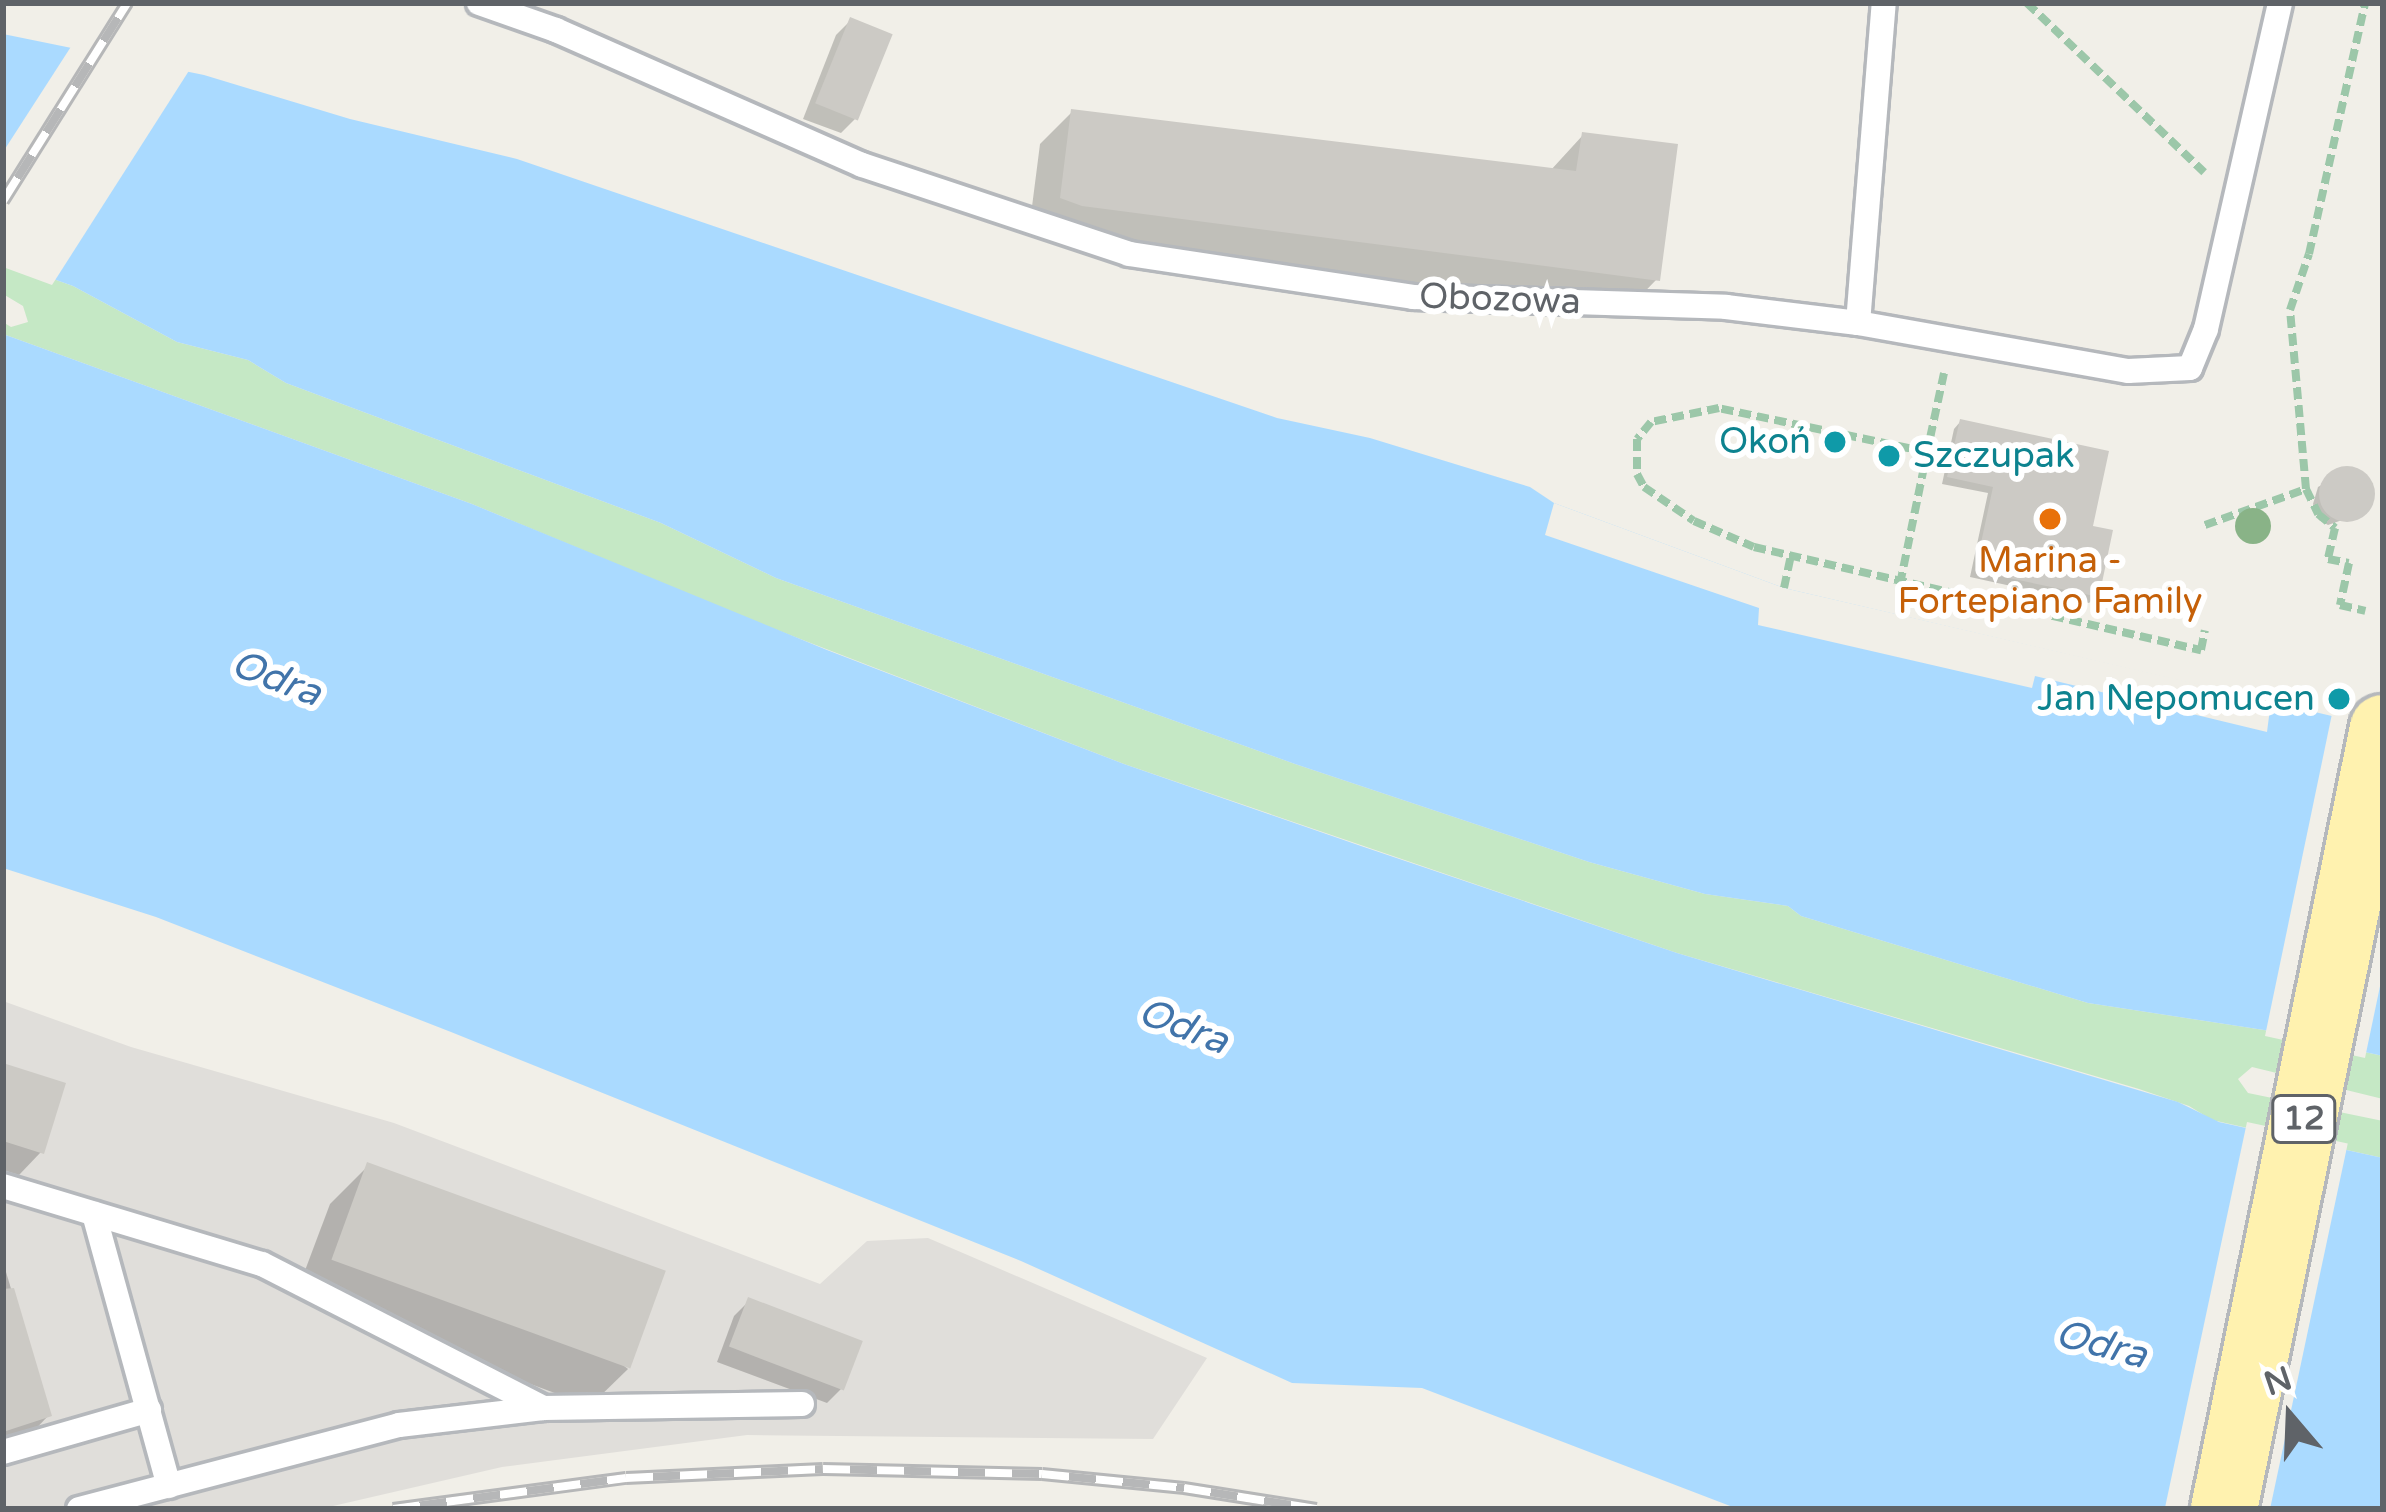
<!DOCTYPE html>
<meta charset="utf-8">
<style>
body{margin:0}
#map{position:relative;width:2386px;height:1512px;overflow:hidden;background:#f1efe8;font-family:"Varela Round",sans-serif}
div>[style]{position:absolute}
.industrial>*{inset:0;background:#e0deda}
.green>*{inset:0;background:#c5e8c5}
.water>*{inset:0;background:#aadaff}
.pier>*{inset:0;background:#f1efe8;transform-origin:0 0}
.shadow>*{inset:0;background:#0003}
.building>*{inset:0;background:#cccac5;transform-origin:0 0}
.round{border-radius:50%}
.path>*{height:8px;margin-top:-4px;transform-origin:0;background:repeating-linear-gradient(90deg,#9cc7a9 0 12px,transparent 0 18px)}
.roads{filter:drop-shadow(3px 0 #b5b8bc) drop-shadow(-3px 0 #b5b8bc) drop-shadow(0 3px #b5b8bc) drop-shadow(0 -3px #b5b8bc)}
.lane>*{height:24px;margin:-12px;padding:0 12px;transform-origin:12px;border-radius:12px;background:#fff}
.primary>*{height:66px;margin:-33px;padding:0 33px;transform-origin:33px;border-radius:33px;background:#fff2af}
.rail>*{height:14px;margin-top:-7px;transform-origin:0;background:repeating-linear-gradient(90deg,#fff 0 27px,#b6b7b8 0 54px);box-sizing:border-box;border-block:3px solid #b6b7b8}
.trees>*{width:36px;height:36px;margin:-18px;border-radius:50%;background:#89b387}
.dots>*{width:33px;height:33px;translate:-50% -50%;box-sizing:border-box;border:6px solid #fff;border-radius:50%}
span{translate:-50% -50%;white-space:nowrap;text-align:center;line-height:1.15;-webkit-text-stroke:12px #fff;paint-order:stroke}
.shield-label span{padding:3px 9px;background:#fff;border:3px solid;border-radius:9px;-webkit-text-stroke-width:0}
.shield-label{font-size:33px;color:#5f6368;font-weight:700}
.street-label{font-size:36px;color:#5f6368}
.culture-label{font-size:36px;color:#0d838f}
.right{translate:-100% -50%;text-align:right}
.left{translate:0 -50%;text-align:left}
.food-label{font-size:36px;color:#c56008}
.water-label{font-size:39px;color:#4174aa;font-style:italic}
.frame{position:absolute;inset:0;border:6px solid #5f6368;pointer-events:none}
.north{position:absolute;left:2230px;top:1356px;width:120px;height:120px;-webkit-text-stroke:9px #fff;paint-order:stroke;rotate:341deg;font-size:33px;font-weight:700;line-height:48px;text-align:center;color:#5f6368}
.north::after{content:'';display:block;margin:auto;width:42px;height:54px;background:#5f6368;clip-path:polygon(50% 0,100% 100%,50% 72%,0 100%)}
</style>
<div id="map">
<div class="industrial">
<i style="clip-path:polygon(3px 1001px,131px 1047px,394px 1123px,820px 1284px,867px 1241px,928px 1238px,1207px 1358px,1153px 1439px,747px 1435px,502px 1467px,320px 1509px,3px 1509px)"></i>
</div>
<div class="green">
<i style="clip-path:polygon(3px 261px,73px 286px,177px 342px,248px 360px,286px 383px,661px 523px,776px 578px,1295px 764px,1589px 862px,1705px 894px,1788px 906px,1801px 916px,2088px 1003px,2264px 1030px,2383px 1056px,2383px 1099px,2252px 1067px,2238px 1079px,2248px 1093px,2383px 1121px,2383px 1158px,2212px 1120px,2189px 1106px,2139px 1089px,1677px 953px,1124px 764px,746px 618px,472px 504px,3px 334px,3px 322px,11px 327px,28px 322px,23px 306px,3px 294px)"></i>
</div>
<div class="water">
<i style="clip-path:polygon(3px 34px,204px 75px,350px 119px,517px 159px,1277px 418px,1370px 438px,1530px 487px,1554px 503px,1784px 588px,2383px 728px,2383px 1056px,2264px 1030px,2088px 1003px,1801px 916px,1788px 906px,1705px 894px,1589px 862px,1295px 764px,776px 578px,661px 523px,286px 383px,248px 360px,177px 342px,73px 286px,3px 261px)"></i>
<i style="clip-path:polygon(3px 334px,472px 504px,827px 650px,1124px 764px,1361px 846px,1677px 953px,2178px 1102px,2219px 1122px,2383px 1158px,2383px 1509px,1738px 1509px,1422px 1388px,1292px 1383px,1021px 1261px,451px 1032px,156px 917px,3px 868px)"></i>
</div>
<div class="pier">
<i style="clip-path:polygon(74px 42px,192px 66px,52px 285px,3px 267px,3px 152px)"></i>
<i style="clip-path:polygon(1554px 503px,1784px 588px,2271px 701px,2267px 732px,2035px 676px,2032px 688px,1758px 625px,1759px 608px,1545px 535px)"></i>
<i style="clip-path:polygon(2333px 709px,2383px 722px,2383px 972px,2365px 1058px,2265px 1036px)"></i>
<i style="left:2247px;top:1122px;width:103px;height:395px;rotate:12deg"></i>
</div>
<div class="shadow">
<i style="clip-path:polygon(851px 20px,855px 119px,841px 133px,803px 119px,836px 35px)"></i>
<i style="clip-path:polygon(1072px 112px,1550px 171px,1583px 135px,1657px 279px,1625px 312px,1046px 236px,1029px 230px,1040px 144px)"></i>
<i style="clip-path:polygon(1960px 422px,2090px 528px,2096px 596px,2089px 603px,1970px 577px,1988px 493px,1942px 484px,1954px 429px)"></i>
<i style="clip-path:polygon(2349px 469px,2363px 475px,2372px 497px,2365px 512px,2328px 525px,2319px 520px,2313px 504px,2318px 487px)"></i>
<i style="clip-path:polygon(3px 1066px,41px 1152px,19px 1175px,3px 1170px)"></i>
<i style="clip-path:polygon(368px 1166px,628px 1369px,590px 1406px,295px 1297px,330px 1204px)"></i>
<i style="clip-path:polygon(3px 1262px,49px 1415px,27px 1438px,3px 1445px)"></i>
<i style="clip-path:polygon(749px 1301px,842px 1388px,827px 1403px,717px 1362px,734px 1316px)"></i>
</div>
<div class="building">
<i style="left:850px;top:17px;width:46px;height:93px;rotate:22deg"></i>
<i style="clip-path:polygon(1071px 109px,1576px 171px,1582px 132px,1678px 144px,1660px 281px,1082px 206px,1060px 198px)"></i>
<i style="clip-path:polygon(1960px 419px,2109px 451px,2093px 526px,2113px 530px,2099px 597px,1975px 571px,1993px 487px,1947px 477px)"></i>
<i class="round" style="left:2319px;top:466px;width:56px;height:56px"></i>
<i style="clip-path:polygon(3px 1063px,66px 1083px,44px 1154px,3px 1141px)"></i>
<i style="left:367px;top:1162px;width:318px;height:104px;rotate:20deg"></i>
<i style="clip-path:polygon(14px 1288px,52px 1416px,3px 1432px,3px 1289px)"></i>
<i style="left:748px;top:1297px;width:123px;height:53px;rotate:21deg"></i>
</div>
<div class="path">
<i style="left:2027px;top:3px;width:245px;rotate:43.7deg"></i>
<i style="left:1944px;top:373px;width:81px;rotate:102.1deg"></i>
<i style="left:1927px;top:452px;width:213px;rotate:-168.1deg"></i>
<i style="left:1719px;top:408px;width:69px;rotate:168.4deg"></i>
<i style="left:1651px;top:422px;width:22px;rotate:129deg"></i>
<i style="left:1637px;top:439px;width:35px;rotate:90deg"></i>
<i style="left:1637px;top:474px;width:15px;rotate:62deg"></i>
<i style="left:1644px;top:487px;width:60px;rotate:34.2deg"></i>
<i style="left:1694px;top:521px;width:65px;rotate:23.4deg"></i>
<i style="left:1754px;top:547px;width:459px;rotate:13deg"></i>
<i style="left:2201px;top:650px;width:20px;rotate:-79deg"></i>
<i style="left:2306px;top:489px;width:180px;rotate:-95.1deg"></i>
<i style="left:2290px;top:310px;width:59px;rotate:-71.3deg"></i>
<i style="left:2309px;top:254px;width:257px;rotate:-77.4deg"></i>
<i style="left:2205px;top:525px;width:107px;rotate:-19.6deg"></i>
<i style="left:2306px;top:489px;width:28px;rotate:64deg"></i>
<i style="left:2318px;top:514px;width:22px;rotate:39deg"></i>
<i style="left:2335px;top:528px;width:32px;rotate:103deg"></i>
<i style="left:2328px;top:559px;width:21px;rotate:11deg"></i>
<i style="left:2349px;top:563px;width:43px;rotate:102.1deg"></i>
<i style="left:2340px;top:605px;width:26px;rotate:13deg"></i>
<i style="left:1900px;top:584px;width:135px;rotate:-78.4deg"></i>
<i style="left:1784px;top:588px;width:33px;rotate:-78deg"></i>
</div>
<div class="roads">
<div class="lane">
<i style="left:479px;top:3px;width:82px;rotate:19.3deg"></i>
<i style="left:556px;top:30px;width:334px;rotate:23.8deg"></i>
<i style="left:862px;top:165px;width:281px;rotate:18.4deg"></i>
<i style="left:1129px;top:254px;width:287px;rotate:8.6deg"></i>
<i style="left:1413px;top:297px;width:313px;rotate:1.8deg"></i>
<i style="left:1726px;top:307px;width:133px;rotate:6.9deg"></i>
<i style="left:1858px;top:323px;width:274px;rotate:10.1deg"></i>
<i style="left:2128px;top:371px;width:62px;rotate:-2.8deg"></i>
<i style="left:2190px;top:368px;width:42px;rotate:-67.7deg"></i>
<i style="left:2206px;top:329px;width:334px;rotate:-77.2deg"></i>
<i style="left:1858px;top:323px;width:321px;rotate:-85.4deg"></i>
<i style="left:3px;top:1186px;width:270px;rotate:16.8deg"></i>
<i style="left:262px;top:1264px;width:316px;rotate:27.1deg"></i>
<i style="left:94px;top:1214px;width:282px;rotate:74.6deg"></i>
<i style="left:3px;top:1452px;width:152px;rotate:-16deg"></i>
<i style="left:79px;top:1509px;width:331px;rotate:-14.7deg"></i>
<i style="left:399px;top:1425px;width:145px;rotate:-6.7deg"></i>
<i style="left:543px;top:1408px;width:259px;rotate:-0.9deg"></i>
</div>
<div class="primary">
<i style="left:2224px;top:1509px;width:797px;rotate:-78.49deg"></i>
</div>
</div>
<div class="rail">
<i style="left:3px;top:201px;width:234px;rotate:-57.9deg"></i>
<i style="left:393px;top:1509px;width:235px;rotate:-7.6deg"></i>
<i style="left:626px;top:1478px;width:197px;rotate:-2.6deg"></i>
<i style="left:823px;top:1469px;width:219px;rotate:1.3deg"></i>
<i style="left:1042px;top:1474px;width:143px;rotate:5.6deg"></i>
<i style="left:1184px;top:1488px;width:134px;rotate:9deg"></i>
</div>
<div class="trees">
<i style="left:2253px;top:526px"></i>
</div>
<div class="dots">
<i style="left:1835px;top:442px;background:#0f9aa8"></i>
<i style="left:1889px;top:456px;background:#0f9aa8"></i>
<i style="left:2050px;top:519px;background:#e8710a"></i>
<i style="left:2339px;top:699px;background:#0f9aa8"></i>
</div>
<div class="shield-label">
<span style="left:2304px;top:1119px">12</span>
</div>
<div class="street-label">
<span style="left:1500px;top:299px;rotate:2deg">Obozowa</span>
</div>
<div class="culture-label">
<span class="right" style="left:1811px;top:442px">Okoń</span>
<span class="left" style="left:1913px;top:456px">Szczupak</span>
<span class="right" style="left:2315px;top:699px">Jan Nepomucen</span>
</div>
<div class="food-label">
<span style="left:2050px;top:581px">Marina -<br>Fortepiano Family</span>
</div>
<div class="water-label">
<span style="left:276px;top:679px;rotate:21deg">Odra</span>
<span style="left:1183px;top:1027px;rotate:21deg">Odra</span>
<span style="left:2101px;top:1345px;rotate:15deg">Odra</span>
</div>
<div class="frame"></div>
<div class="north">N</div>
</div>
